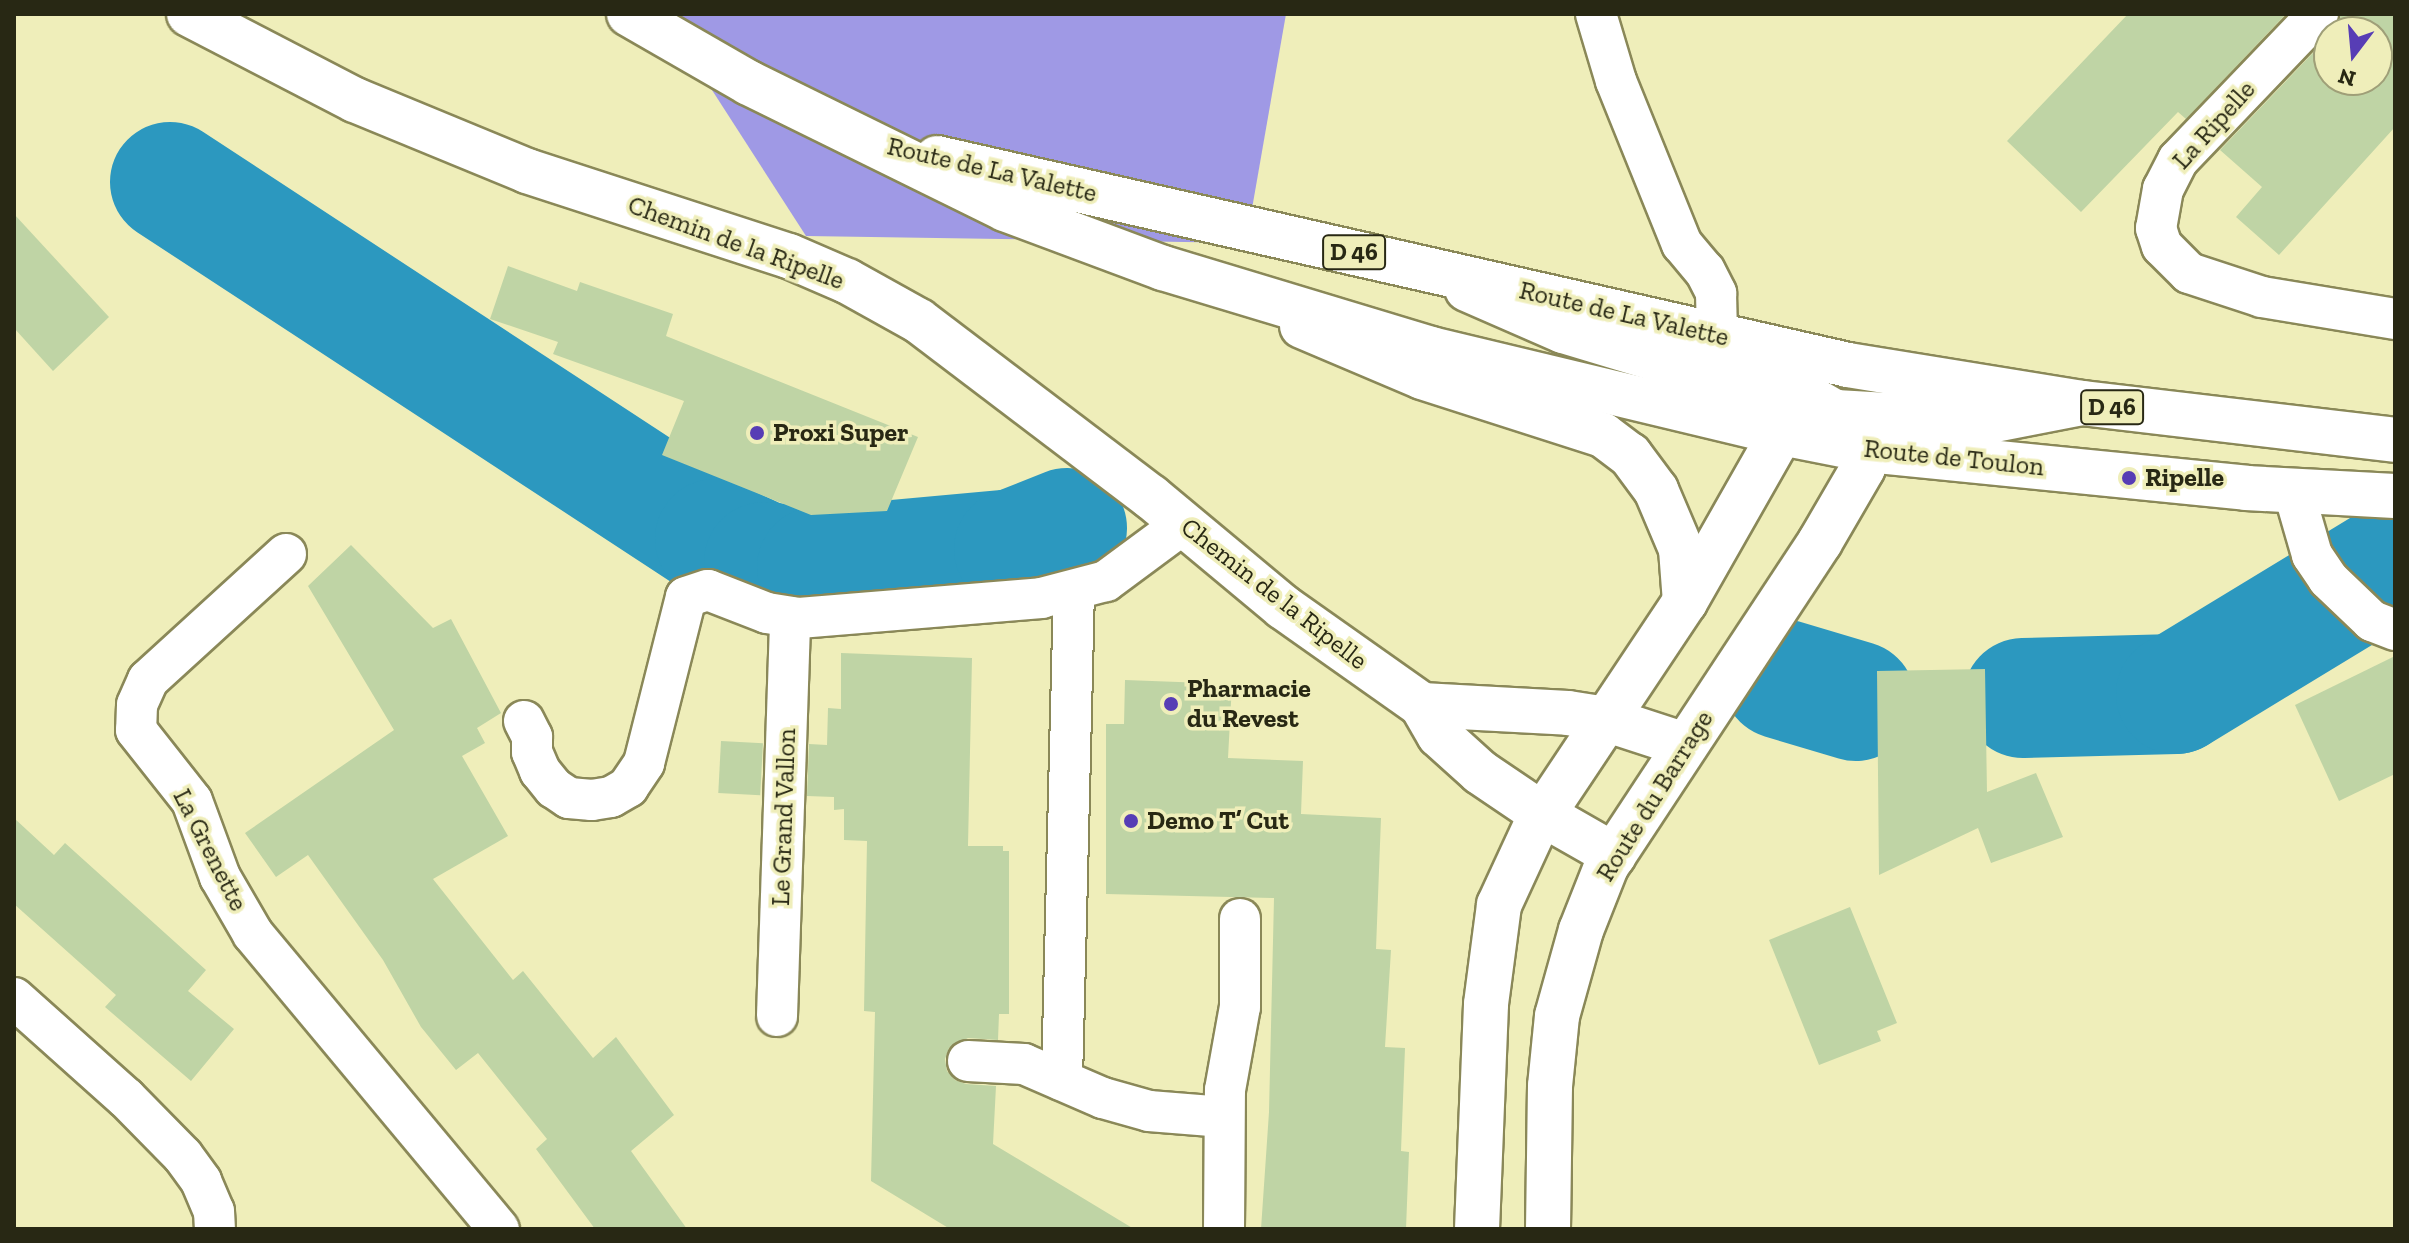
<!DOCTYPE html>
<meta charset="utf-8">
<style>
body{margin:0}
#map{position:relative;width:2409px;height:1243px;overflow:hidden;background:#efeeba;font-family:"Zilla Slab",serif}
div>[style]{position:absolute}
.forest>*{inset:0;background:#9f99e5}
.river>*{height:120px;margin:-60px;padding:0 60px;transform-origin:60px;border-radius:60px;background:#2c98bf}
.building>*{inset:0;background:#bfd4a5;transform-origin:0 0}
.roads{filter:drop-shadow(2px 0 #8a8858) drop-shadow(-2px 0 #8a8858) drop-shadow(0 2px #8a8858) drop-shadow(0 -2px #8a8858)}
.lane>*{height:40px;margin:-20px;padding:0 20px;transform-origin:20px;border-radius:20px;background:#fff}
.street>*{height:44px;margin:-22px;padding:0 22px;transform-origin:22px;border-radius:22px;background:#fff}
.secondary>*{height:44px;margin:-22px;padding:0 22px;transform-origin:22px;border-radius:22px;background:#fff}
.primary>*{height:44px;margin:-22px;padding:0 22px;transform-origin:22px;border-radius:22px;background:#fff}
.dots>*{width:22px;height:22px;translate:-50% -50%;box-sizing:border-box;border:4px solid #efeeba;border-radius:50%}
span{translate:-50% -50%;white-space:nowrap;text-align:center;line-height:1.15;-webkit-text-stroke:7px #efeeba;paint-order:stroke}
.shield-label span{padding:2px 6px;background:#efeeba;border:2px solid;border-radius:6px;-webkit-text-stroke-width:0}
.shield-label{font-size:24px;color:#282814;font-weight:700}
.street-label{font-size:26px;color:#282814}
.poi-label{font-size:26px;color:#282814;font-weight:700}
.left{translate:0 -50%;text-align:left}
.frame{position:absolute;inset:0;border:16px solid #282814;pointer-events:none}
.north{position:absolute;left:2313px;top:16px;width:80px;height:80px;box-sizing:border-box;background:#efeeba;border:2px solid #9f9f78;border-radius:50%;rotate:196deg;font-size:22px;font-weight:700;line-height:32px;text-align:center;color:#282814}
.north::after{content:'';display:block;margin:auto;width:28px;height:36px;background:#573db5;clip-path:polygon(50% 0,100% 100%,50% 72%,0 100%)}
</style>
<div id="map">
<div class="forest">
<i style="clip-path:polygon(663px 14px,1286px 14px,1246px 243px,806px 236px)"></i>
</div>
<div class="river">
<i style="left:170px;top:182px;width:652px;rotate:33.23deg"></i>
<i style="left:715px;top:539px;width:54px;rotate:25.1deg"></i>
<i style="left:764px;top:562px;width:53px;rotate:5.4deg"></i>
<i style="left:817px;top:567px;width:198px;rotate:-5.2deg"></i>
<i style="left:1014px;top:549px;width:57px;rotate:-21.6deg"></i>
<i style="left:1782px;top:679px;width:77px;rotate:16.6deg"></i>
<i style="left:2023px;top:698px;width:153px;rotate:-1.5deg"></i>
<i style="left:2176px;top:694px;width:256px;rotate:-31.3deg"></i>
</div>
<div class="building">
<i style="clip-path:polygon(2128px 14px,2286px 14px,2186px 119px,2178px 112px,2081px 212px,2007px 141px)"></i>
<i style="clip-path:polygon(2340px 14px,2395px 14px,2395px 127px,2279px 255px,2236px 217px,2262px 187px,2220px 150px,2329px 36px,2329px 80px,2377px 80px,2377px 32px,2333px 32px)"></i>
<i style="clip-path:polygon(14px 214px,109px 317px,53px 371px,14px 328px)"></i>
<i style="clip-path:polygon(508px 266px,577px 291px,580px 282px,673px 314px,666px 336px,918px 437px,887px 511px,811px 515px,662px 455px,684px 401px,553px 354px,558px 342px,490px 319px)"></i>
<i style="clip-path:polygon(351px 545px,433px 628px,451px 619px,501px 713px,477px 728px,485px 743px,462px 756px,508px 836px,433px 879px,513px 980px,523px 971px,593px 1058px,616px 1037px,674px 1115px,631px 1151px,687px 1229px,595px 1229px,536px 1149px,547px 1139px,478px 1053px,456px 1070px,421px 1027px,383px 960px,308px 855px,276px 877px,245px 833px,394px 730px,308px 586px)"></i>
<i style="clip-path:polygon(841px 653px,972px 658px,968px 846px,1003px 846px,1003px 851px,1009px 851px,1009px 1014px,999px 1014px,998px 1040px,968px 1038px,949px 1048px,945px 1059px,947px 1071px,955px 1080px,966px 1084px,996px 1086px,993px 1144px,1134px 1229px,950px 1229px,871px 1181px,875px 1012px,864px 1011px,867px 841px,844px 840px,844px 809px,834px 810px,834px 797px,807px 796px,809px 744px,827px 745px,828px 708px,841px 709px)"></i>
<i style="clip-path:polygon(2395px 656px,2395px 774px,2339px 801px,2295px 705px)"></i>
<i style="clip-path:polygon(1985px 669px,1987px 792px,2036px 773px,2063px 837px,1991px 863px,1978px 828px,1879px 875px,1877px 671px)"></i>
<i style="clip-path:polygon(1125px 680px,1232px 684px,1228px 758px,1303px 761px,1301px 814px,1381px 818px,1376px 949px,1391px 950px,1385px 1047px,1405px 1048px,1401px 1151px,1409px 1152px,1406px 1229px,1261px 1229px,1269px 1112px,1274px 898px,1106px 894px,1106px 724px,1124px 724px)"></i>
<i style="left:721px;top:741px;width:42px;height:52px;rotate:3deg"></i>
<i style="clip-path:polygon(14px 818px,54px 855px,65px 843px,206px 970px,188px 991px,234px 1029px,191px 1081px,105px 1007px,116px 995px,14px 904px)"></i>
<i style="clip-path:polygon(1850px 907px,1897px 1023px,1877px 1031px,1881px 1041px,1819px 1065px,1769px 940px)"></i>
</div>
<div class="roads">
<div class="lane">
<i style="left:1596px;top:14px;width:70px;rotate:73.4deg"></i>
<i style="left:1616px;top:81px;width:176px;rotate:68deg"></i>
<i style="left:1682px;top:244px;width:35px;rotate:50deg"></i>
<i style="left:1705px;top:271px;width:25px;rotate:63deg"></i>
<i style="left:1716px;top:293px;width:42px;rotate:88.6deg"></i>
<i style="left:2318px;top:14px;width:202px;rotate:133.8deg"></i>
<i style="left:2178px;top:160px;width:33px;rotate:117deg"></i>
<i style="left:2163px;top:189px;width:40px;rotate:100deg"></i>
<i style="left:2156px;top:228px;width:19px;rotate:72deg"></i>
<i style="left:2162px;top:246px;width:38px;rotate:45deg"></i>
<i style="left:2189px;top:273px;width:77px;rotate:18.2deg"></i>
<i style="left:2262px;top:297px;width:135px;rotate:9.4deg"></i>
<i style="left:2293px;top:489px;width:69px;rotate:73.9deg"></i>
<i style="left:2312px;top:555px;width:29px;rotate:56deg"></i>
<i style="left:2328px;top:579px;width:61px;rotate:43.7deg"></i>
<i style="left:2372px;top:621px;width:25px;rotate:21deg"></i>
<i style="left:286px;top:554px;width:187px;rotate:137.6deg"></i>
<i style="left:148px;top:680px;width:27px;rotate:114deg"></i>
<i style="left:137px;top:705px;width:25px;rotate:92deg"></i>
<i style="left:136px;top:730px;width:90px;rotate:51.7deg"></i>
<i style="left:192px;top:801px;width:81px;rotate:69.8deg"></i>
<i style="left:220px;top:877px;width:66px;rotate:59.9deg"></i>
<i style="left:253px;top:934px;width:384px;rotate:50.2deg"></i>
<i style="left:524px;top:721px;width:18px;rotate:63deg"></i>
<i style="left:532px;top:737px;width:15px;rotate:90deg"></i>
<i style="left:532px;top:752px;width:21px;rotate:67deg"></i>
<i style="left:540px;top:771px;width:22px;rotate:51deg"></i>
<i style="left:554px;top:788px;width:18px;rotate:34deg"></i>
<i style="left:569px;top:798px;width:23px;rotate:5deg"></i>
<i style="left:592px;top:800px;width:19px;rotate:-9deg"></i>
<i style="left:611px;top:797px;width:20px;rotate:-30deg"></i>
<i style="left:628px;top:787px;width:29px;rotate:-56deg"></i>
<i style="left:644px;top:763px;width:171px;rotate:-75.8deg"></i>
<i style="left:686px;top:597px;width:23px;rotate:-18deg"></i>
<i style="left:708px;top:590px;width:63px;rotate:21.3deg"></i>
<i style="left:767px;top:613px;width:32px;rotate:9deg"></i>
<i style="left:799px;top:618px;width:243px;rotate:-4.7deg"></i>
<i style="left:1041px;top:598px;width:67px;rotate:-14.7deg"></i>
<i style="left:1106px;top:581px;width:96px;rotate:-36.5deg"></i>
<i style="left:14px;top:998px;width:150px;rotate:41.8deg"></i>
<i style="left:126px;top:1098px;width:81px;rotate:45.5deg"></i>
<i style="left:183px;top:1156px;width:31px;rotate:54deg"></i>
<i style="left:201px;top:1181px;width:33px;rotate:67deg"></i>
<i style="left:214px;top:1211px;width:18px;rotate:87deg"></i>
<i style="left:777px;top:1016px;width:399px;rotate:-88.1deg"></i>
<i style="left:968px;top:1061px;width:56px;rotate:3.1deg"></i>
<i style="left:1024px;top:1064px;width:86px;rotate:23.3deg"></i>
<i style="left:1103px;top:1098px;width:48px;rotate:15.8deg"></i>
<i style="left:1149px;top:1111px;width:75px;rotate:4.6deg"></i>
<i style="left:1062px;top:1080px;width:488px;rotate:-88.6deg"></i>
<i style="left:1224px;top:1229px;width:139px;rotate:-89.6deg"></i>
<i style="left:1225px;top:1090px;width:84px;rotate:-79.8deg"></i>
<i style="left:1240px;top:1007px;width:88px;rotate:-90deg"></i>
</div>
<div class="street">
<i style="left:189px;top:14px;width:187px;rotate:27.4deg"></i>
<i style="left:355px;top:100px;width:186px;rotate:22.4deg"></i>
<i style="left:527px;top:171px;width:275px;rotate:18deg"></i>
<i style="left:789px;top:256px;width:63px;rotate:23.3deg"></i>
<i style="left:847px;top:281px;width:82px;rotate:29.1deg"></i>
<i style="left:919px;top:321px;width:291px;rotate:37.2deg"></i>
<i style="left:1151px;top:497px;width:172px;rotate:39.8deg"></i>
<i style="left:1283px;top:607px;width:170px;rotate:35.2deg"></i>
<i style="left:1614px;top:855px;width:83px;rotate:-150.3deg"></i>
<i style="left:1542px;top:814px;width:75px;rotate:-145.9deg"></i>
<i style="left:1480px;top:772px;width:55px;rotate:-137.9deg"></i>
<i style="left:1439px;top:735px;width:34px;rotate:-120deg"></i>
<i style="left:1422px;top:705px;width:146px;rotate:3.1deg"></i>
<i style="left:1568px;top:713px;width:37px;rotate:9deg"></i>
<i style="left:1605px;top:719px;width:84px;rotate:18deg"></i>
</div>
<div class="secondary">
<i style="left:1467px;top:289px;width:105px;rotate:23.6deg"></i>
<i style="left:1563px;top:331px;width:143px;rotate:16.7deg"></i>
<i style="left:1700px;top:372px;width:117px;rotate:13.8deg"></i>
<i style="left:1814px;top:400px;width:54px;rotate:29.9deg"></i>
<i style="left:1861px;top:427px;width:24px;rotate:73deg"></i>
<i style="left:1868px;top:450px;width:19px;rotate:106deg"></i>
<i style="left:1863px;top:468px;width:86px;rotate:120.2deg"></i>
<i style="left:1820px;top:542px;width:389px;rotate:123.4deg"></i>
<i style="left:1606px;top:867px;width:68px;rotate:111.6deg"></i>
<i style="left:1581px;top:930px;width:89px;rotate:105.6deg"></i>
<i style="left:1557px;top:1016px;width:70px;rotate:95.7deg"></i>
<i style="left:1550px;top:1086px;width:143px;rotate:90.8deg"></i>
<i style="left:1302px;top:326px;width:130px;rotate:23deg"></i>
<i style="left:1422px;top:377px;width:190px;rotate:17.8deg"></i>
<i style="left:1603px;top:435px;width:34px;rotate:37deg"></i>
<i style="left:1630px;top:455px;width:44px;rotate:53.4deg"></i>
<i style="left:1656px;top:490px;width:64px;rotate:67deg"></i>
<i style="left:1681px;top:549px;width:53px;rotate:85.7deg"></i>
<i style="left:1477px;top:1229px;width:225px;rotate:-87.7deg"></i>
<i style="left:1486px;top:1004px;width:100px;rotate:-82.5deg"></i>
<i style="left:1499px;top:905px;width:88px;rotate:-65.2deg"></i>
<i style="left:1536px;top:825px;width:268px;rotate:-56.3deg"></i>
<i style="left:1685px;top:602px;width:194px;rotate:-60.4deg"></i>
<i style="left:1781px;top:433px;width:59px;rotate:-20.9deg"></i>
<i style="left:1836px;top:412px;width:154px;rotate:3.3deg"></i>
<i style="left:1990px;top:421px;width:89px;rotate:-11.1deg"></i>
</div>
<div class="primary">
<i style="left:629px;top:14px;width:138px;rotate:29.9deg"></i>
<i style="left:749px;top:83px;width:285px;rotate:26.2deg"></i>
<i style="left:1005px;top:209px;width:169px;rotate:20.5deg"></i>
<i style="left:1163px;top:268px;width:280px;rotate:16.8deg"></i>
<i style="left:1431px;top:349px;width:360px;rotate:13.5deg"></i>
<i style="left:1781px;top:433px;width:89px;rotate:11.1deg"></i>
<i style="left:1868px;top:450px;width:380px;rotate:5.7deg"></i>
<i style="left:2246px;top:488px;width:149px;rotate:3.1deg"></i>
<i style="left:937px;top:158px;width:934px;rotate:12.8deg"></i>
<i style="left:1848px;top:365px;width:237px;rotate:9.2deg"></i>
<i style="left:2082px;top:403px;width:315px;rotate:6.7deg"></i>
</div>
</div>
<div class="dots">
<i style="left:757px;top:433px;background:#573db5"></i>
<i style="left:2129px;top:478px;background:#573db5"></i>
<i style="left:1171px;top:704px;background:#573db5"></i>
<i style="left:1131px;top:821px;background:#573db5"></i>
</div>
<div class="shield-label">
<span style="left:1354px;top:252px">D 46</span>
<span style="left:2112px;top:407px">D 46</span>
</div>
<div class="street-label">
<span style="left:2214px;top:125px;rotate:-48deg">La Ripelle</span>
<span style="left:992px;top:170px;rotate:13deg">Route de La Valette</span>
<span style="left:736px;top:243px;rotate:20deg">Chemin de la Ripelle</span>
<span style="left:1624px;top:314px;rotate:13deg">Route de La Valette</span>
<span style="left:1954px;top:458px;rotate:6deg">Route de Toulon</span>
<span style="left:1274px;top:594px;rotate:38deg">Chemin de la Ripelle</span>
<span style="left:1655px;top:796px;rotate:-58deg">Route du Barrage</span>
<span style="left:784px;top:817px;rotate:-88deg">Le Grand Vallon</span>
<span style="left:210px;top:850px;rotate:63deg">La Grenette</span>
</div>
<div class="poi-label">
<span class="left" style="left:773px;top:433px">Proxi Super</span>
<span class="left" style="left:2145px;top:478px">Ripelle</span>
<span class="left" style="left:1187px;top:704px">Pharmacie<br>du Revest</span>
<span class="left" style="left:1147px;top:821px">Demo T’ Cut</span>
</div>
<div class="frame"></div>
<div class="north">N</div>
</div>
